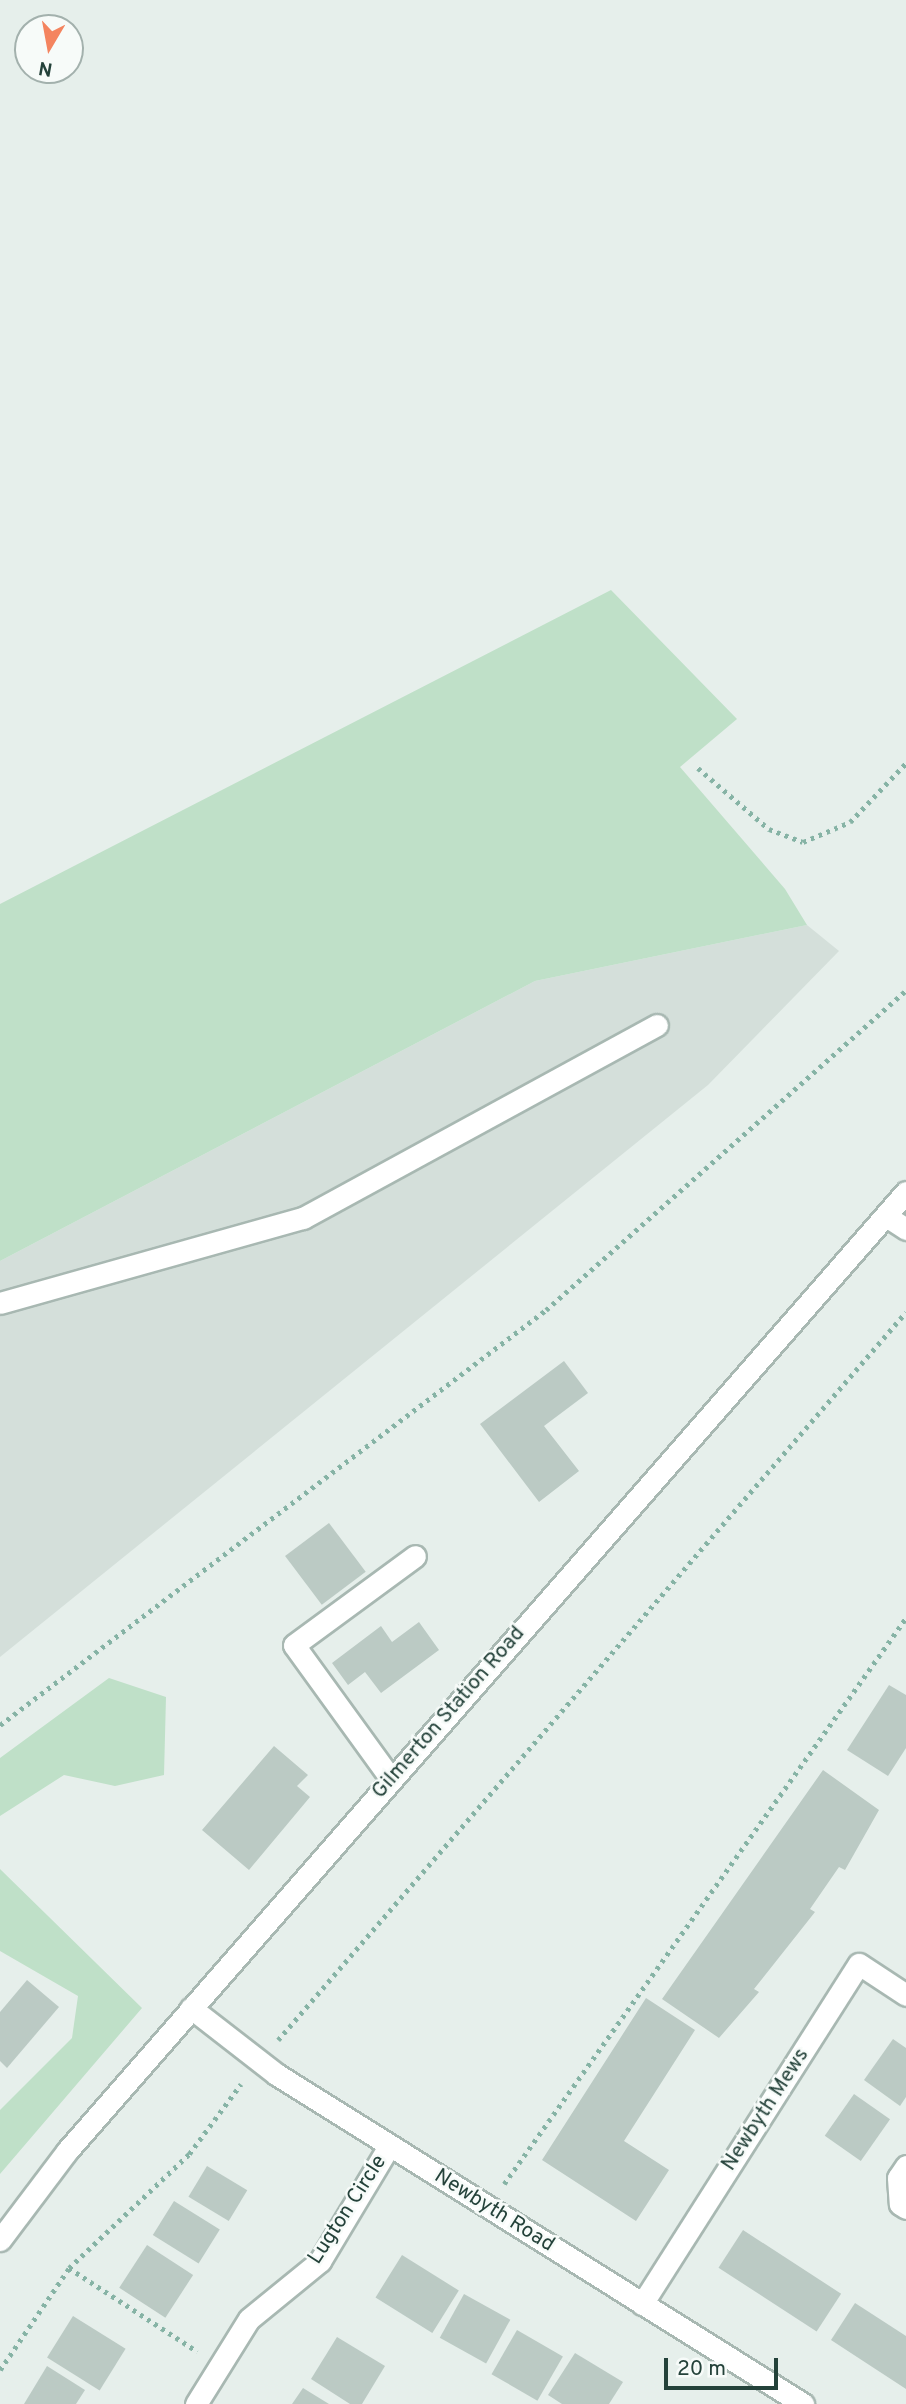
<!DOCTYPE html>
<style>
body{margin:0}
#map{position:relative;width:906px;height:2404px;overflow:hidden;background:#e6efeb;font-family:Overpass,sans-serif}
div>[style]{position:absolute}
.built>*{inset:0;background:#d4dfda}
.green>*{inset:0;background:#bfe0c8}
.building>*{inset:0;background:#bbcac4;transform-origin:0 0}
.path>*{height:4.5px;margin-top:-2.25px;transform-origin:0;background:repeating-linear-gradient(90deg,#86b3a5 0 3.5px,transparent 0 8.5px)}
.roads{filter:drop-shadow(2px 0 #a8b8b2) drop-shadow(-2px 0 #a8b8b2) drop-shadow(0 2px #a8b8b2) drop-shadow(0 -2px #a8b8b2)}
.minor>*{height:21px;margin:-10.5px;padding:0 10.5px;transform-origin:10.5px;border-radius:10.5px;background:#fff}
span{translate:-50% -50%;white-space:nowrap;text-align:center;line-height:1.15;-webkit-text-stroke:5px #f7fbf9;paint-order:stroke}
.street-label{font-size:21px;color:#24423a}
.north{position:absolute;left:14px;top:14px;width:70px;height:70px;box-sizing:border-box;background:#f7fbf9;border:2px solid #a3b1ad;border-radius:50%;rotate:190deg;font-size:19px;font-weight:700;line-height:28px;text-align:center;color:#24423a}
.north::after{content:'';display:block;margin:auto;width:24px;height:32px;background:#f4845f;clip-path:polygon(50% 0,100% 100%,50% 72%,0 100%)}
.scale{position:absolute;left:664px;top:2358px;width:114px;height:32px;box-sizing:border-box;border:4px solid #24423a;border-top:0;padding-left:9px;font-size:21px;line-height:24px;white-space:nowrap;color:#24423a;-webkit-text-stroke:5px #f7fbf9;paint-order:stroke}
</style>
<div id="map">
<div class="built">
<i style="clip-path:polygon(807px 925px,839px 951px,708px 1085px,0 1657px,0 1261px,535px 981px)"></i>
</div>
<div class="green">
<i style="clip-path:polygon(611px 590px,737px 719px,680px 767px,785px 889px,807px 925px,535px 981px,0 1261px,0 904px)"></i>
<i style="clip-path:polygon(109px 1678px,166px 1697px,164px 1775px,115px 1786px,64px 1775px,0 1816px,0 1758px)"></i>
<i style="clip-path:polygon(0 1869px,142px 2008px,0 2174px,0 2110px,72px 2038px,78px 1996px,0 1951px)"></i>
</div>
<div class="building">
<i style="clip-path:polygon(564px 1361px,588px 1393px,544px 1426px,579px 1471px,539px 1502px,480px 1424px)"></i>
<i style="left:329px;top:1523px;width:61px;height:55px;rotate:53deg"></i>
<i style="clip-path:polygon(419px 1622px,439px 1650px,381px 1693px,365px 1672px,348px 1685px,332px 1663px,381px 1626px,392px 1642px)"></i>
<i style="clip-path:polygon(889px 1685px,906px 1695px,906px 1748px,888px 1776px,847px 1750px)"></i>
<i style="clip-path:polygon(274px 1746px,308px 1775px,297px 1786px,310px 1797px,249px 1870px,202px 1830px)"></i>
<i style="clip-path:polygon(823px 1770px,879px 1810px,845px 1870px,839px 1867px,810px 1909px,815px 1912px,754px 1989px,759px 1992px,719px 2038px,662px 1999px)"></i>
<i style="clip-path:polygon(27px 1980px,59px 2007px,7px 2068px,0 2061px,0 2012px)"></i>
<i style="clip-path:polygon(646px 1998px,695px 2030px,624px 2141px,669px 2170px,636px 2221px,542px 2160px)"></i>
<i style="clip-path:polygon(893px 2039px,906px 2048px,906px 2097px,900px 2106px,864px 2080px)"></i>
<i style="left:854px;top:2094px;width:44px;height:51px;rotate:35deg"></i>
<i style="left:207px;top:2166px;width:47px;height:36px;rotate:31deg"></i>
<i style="left:174px;top:2201px;width:54px;height:40px;rotate:32deg"></i>
<i style="left:743px;top:2230px;width:117px;height:45px;rotate:33deg"></i>
<i style="left:147px;top:2245px;width:55px;height:51px;rotate:33deg"></i>
<i style="left:402px;top:2255px;width:67px;height:50px;rotate:32deg"></i>
<i style="left:464px;top:2294px;width:53px;height:50px;rotate:29deg"></i>
<i style="clip-path:polygon(855px 2303px,906px 2336px,906px 2389px,831px 2340px)"></i>
<i style="left:73px;top:2316px;width:62px;height:49px;rotate:32deg"></i>
<i style="left:517px;top:2330px;width:53px;height:51px;rotate:30deg"></i>
<i style="clip-path:polygon(337px 2337px,385px 2366px,362px 2404px,350px 2404px,311px 2379px)"></i>
<i style="clip-path:polygon(575px 2353px,623px 2382px,609px 2404px,562px 2404px,548px 2395px)"></i>
<i style="clip-path:polygon(47px 2366px,85px 2390px,76px 2404px,24px 2404px)"></i>
<i style="clip-path:polygon(303px 2388px,329px 2404px,292px 2404px)"></i>
</div>
<div class="path">
<i style="left:698px;top:768px;width:94px;rotate:40.7deg"></i>
<i style="left:769px;top:829px;width:36px;rotate:21deg"></i>
<i style="left:803px;top:842px;width:51px;rotate:-23.1deg"></i>
<i style="left:850px;top:822px;width:81px;rotate:-46.5deg"></i>
<i style="left:0;top:1725px;width:686px;rotate:-37.24deg"></i>
<i style="left:546px;top:1310px;width:482px;rotate:-41.6deg"></i>
<i style="left:278px;top:2040px;width:961px;rotate:-49.22deg"></i>
<i style="left:504px;top:2184px;width:694px;rotate:-54.62deg"></i>
<i style="left:69px;top:2268px;width:153px;rotate:33deg"></i>
<i style="left:0;top:2370px;width:123px;rotate:-55.9deg"></i>
<i style="left:69px;top:2268px;width:166px;rotate:-43.5deg"></i>
<i style="left:189px;top:2154px;width:87px;rotate:-53.4deg"></i>
</div>
<div class="roads">
<div class="minor">
<i style="left:886px;top:1216px;width:24px;rotate:33deg"></i>
<i style="left:0;top:1303px;width:315px;rotate:-15.7deg"></i>
<i style="left:303px;top:1218px;width:403px;rotate:-28.6deg"></i>
<i style="left:391px;top:1779px;width:165px;rotate:-125.9deg"></i>
<i style="left:294px;top:1645px;width:150px;rotate:-36.3deg"></i>
<i style="left:191px;top:2008px;width:108px;rotate:37.8deg"></i>
<i style="left:276px;top:2074px;width:622px;rotate:32.05deg"></i>
<i style="left:906px;top:2166px;width:14px;rotate:124deg"></i>
<i style="left:898px;top:2178px;width:26px;rotate:86deg"></i>
<i style="left:900px;top:2204px;width:7px;rotate:34deg"></i>
<i style="left:0;top:2240px;width:111px;rotate:-53deg"></i>
<i style="left:67px;top:2151px;width:1274px;rotate:-48.82deg"></i>
<i style="left:642px;top:2304px;width:403px;rotate:-57.5deg"></i>
<i style="left:859px;top:1964px;width:56px;rotate:33.4deg"></i>
<i style="left:196px;top:2404px;width:100px;rotate:-58.1deg"></i>
<i style="left:249px;top:2319px;width:92px;rotate:-39.2deg"></i>
<i style="left:320px;top:2261px;width:134px;rotate:-59deg"></i>
</div>
</div>
<div class="street-label">
<span style="left:449px;top:1713px;rotate:-49deg">Gilmerton Station Road</span>
<span style="left:766px;top:2110px;rotate:-57deg">Newbyth Mews</span>
<span style="left:348px;top:2210px;rotate:-57deg">Lugton Circle</span>
<span style="left:494px;top:2211px;rotate:32deg">Newbyth Road</span>
</div>
<div class="north">N</div>
<div class="scale">20 m</div>
</div>
